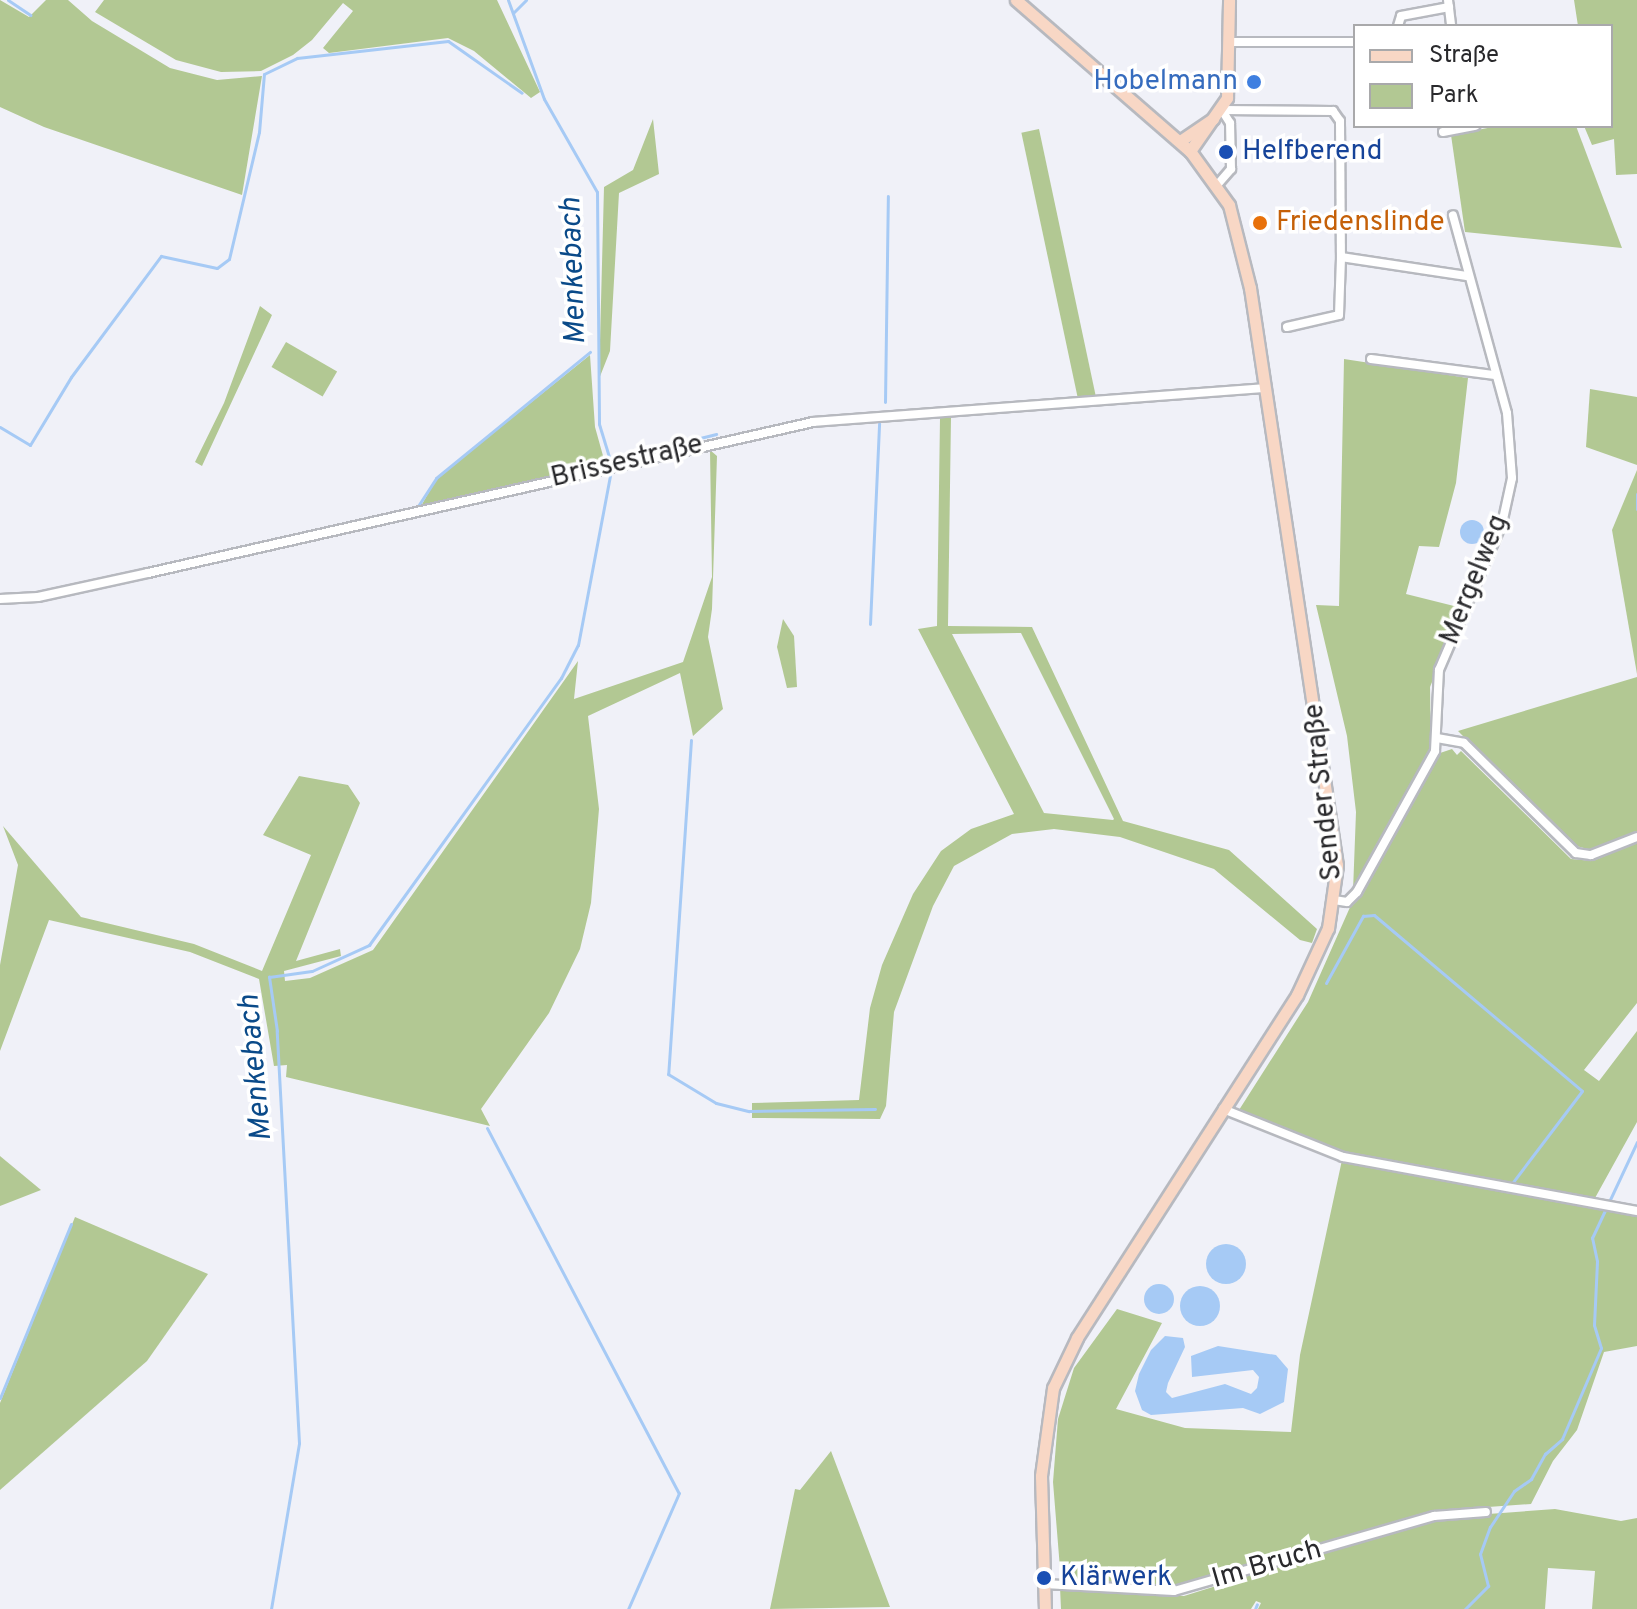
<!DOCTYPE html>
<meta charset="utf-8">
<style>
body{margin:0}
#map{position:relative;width:1637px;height:1609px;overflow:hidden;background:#f0f1f8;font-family:Overpass,sans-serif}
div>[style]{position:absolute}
.green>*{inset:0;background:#b2c893;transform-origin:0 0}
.water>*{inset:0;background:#a6caf5}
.round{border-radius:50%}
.stream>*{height:3px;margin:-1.5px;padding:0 1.5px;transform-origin:1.5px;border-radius:1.5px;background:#a6caf5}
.roads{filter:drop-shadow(2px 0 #b7b9bf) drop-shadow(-2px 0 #b7b9bf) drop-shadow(0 2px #b7b9bf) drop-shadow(0 -2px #b7b9bf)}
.street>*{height:8px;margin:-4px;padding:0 4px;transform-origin:4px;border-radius:4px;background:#fff}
.secondary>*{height:11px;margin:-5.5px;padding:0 5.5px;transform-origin:5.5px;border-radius:5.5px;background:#f8d7c5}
.dots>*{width:22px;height:22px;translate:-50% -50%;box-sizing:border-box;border:4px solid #fff;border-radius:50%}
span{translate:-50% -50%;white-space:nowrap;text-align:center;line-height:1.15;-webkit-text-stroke:7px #fff;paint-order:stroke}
.shop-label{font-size:28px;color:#366cbe}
.right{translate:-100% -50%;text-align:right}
.transit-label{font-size:28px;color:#164399}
.left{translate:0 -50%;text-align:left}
.food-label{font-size:28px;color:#c56008}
.street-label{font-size:28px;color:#29292c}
.water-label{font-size:30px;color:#0a4a89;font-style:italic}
.legend{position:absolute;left:1353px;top:24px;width:260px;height:104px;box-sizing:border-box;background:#fff;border:2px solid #a9a9ab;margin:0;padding:10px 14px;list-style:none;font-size:24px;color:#29292c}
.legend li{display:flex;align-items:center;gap:16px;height:40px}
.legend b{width:40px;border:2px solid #a9a9ab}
</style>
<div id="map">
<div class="green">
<i style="clip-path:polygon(0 0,29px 17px,46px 0,68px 0,92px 21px,170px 68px,217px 80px,262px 76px,242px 195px,44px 127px,0 107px)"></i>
<i style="clip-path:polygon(104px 0,497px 0,540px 92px,531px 98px,474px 51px,448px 38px,329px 53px,323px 48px,353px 11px,343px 3px,312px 40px,293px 55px,261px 71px,221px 72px,176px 60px,95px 12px)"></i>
<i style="clip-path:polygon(1574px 0,1637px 0,1637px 174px,1616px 175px,1614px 139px,1592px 145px,1584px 126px,1611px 126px,1611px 26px,1578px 26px)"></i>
<i style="clip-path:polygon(653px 119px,659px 174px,619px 193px,610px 351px,599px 379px,604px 187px,633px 170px)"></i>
<i style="clip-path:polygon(1498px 126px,1576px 126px,1622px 248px,1465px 232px,1451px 135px)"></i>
<i style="left:1039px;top:129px;width:273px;height:18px;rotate:78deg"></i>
<i style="clip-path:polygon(260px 306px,272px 315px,202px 466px,195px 462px,224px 403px)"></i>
<i style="left:286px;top:342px;width:59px;height:29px;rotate:30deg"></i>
<i style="clip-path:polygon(590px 355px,595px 427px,605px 463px,421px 506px,437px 478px)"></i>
<i style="clip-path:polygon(1344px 359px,1468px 378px,1456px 483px,1439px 547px,1419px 546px,1406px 594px,1462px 608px,1430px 687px,1431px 750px,1353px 891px,1356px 812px,1347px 736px,1316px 605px,1339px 606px)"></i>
<i style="clip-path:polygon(1590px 389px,1637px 397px,1637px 465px,1586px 447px)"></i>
<i style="clip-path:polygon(evenodd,951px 417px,948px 626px,1032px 627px,1123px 821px,1229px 850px,1317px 929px,1312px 943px,1300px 940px,1214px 869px,1120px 837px,1054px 829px,1012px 834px,954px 866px,933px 906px,894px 1012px,886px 1106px,880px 1119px,752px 1118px,752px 1103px,859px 1100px,870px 1008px,882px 965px,913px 894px,941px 851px,971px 829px,1014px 814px,918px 629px,937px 626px,940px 418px,951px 417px,1021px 633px,1114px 819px,1113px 820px,1044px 813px,952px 634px,1021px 633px)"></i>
<i style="clip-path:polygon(710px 450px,717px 456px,712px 609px,708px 637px,723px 709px,693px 736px,680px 673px,588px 716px,599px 809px,591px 903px,580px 949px,549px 1013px,481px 1109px,490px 1126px,286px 1077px,287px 1065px,274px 1066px,259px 979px,190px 952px,49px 920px,0 1051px,0 965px,18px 865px,3px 826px,81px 917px,194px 944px,262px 971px,311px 855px,263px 835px,299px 776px,348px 785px,360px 803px,296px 961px,340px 949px,341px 956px,284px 971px,285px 981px,310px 978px,373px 950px,578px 661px,574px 699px,683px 662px,712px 577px)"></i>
<i style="clip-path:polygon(1637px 470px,1637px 674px,1612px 530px)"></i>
<i style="clip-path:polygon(783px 619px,794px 636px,797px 687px,787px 688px,777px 647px)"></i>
<i style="clip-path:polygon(1637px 677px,1637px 834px,1591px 850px,1569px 844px,1458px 731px)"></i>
<i style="clip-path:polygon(1452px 749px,1457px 755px,1461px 751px,1571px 859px,1593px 861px,1637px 842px,1637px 1003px,1584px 1070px,1599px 1081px,1637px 1031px,1637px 1122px,1595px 1198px,1344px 1153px,1239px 1110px,1308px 1002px,1351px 905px,1437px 754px)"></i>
<i style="clip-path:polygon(0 1156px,41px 1190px,0 1206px)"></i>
<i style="clip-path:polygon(1342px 1160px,1637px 1217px,1637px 1346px,1604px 1352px,1577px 1430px,1553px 1461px,1531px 1504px,1433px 1511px,1177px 1585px,1061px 1581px,1053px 1482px,1058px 1419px,1074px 1368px,1117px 1309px,1162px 1323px,1116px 1409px,1185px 1428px,1291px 1432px,1300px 1355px)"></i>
<i style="clip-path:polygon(75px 1217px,208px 1274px,147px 1361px,0 1490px,0 1403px)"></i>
<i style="clip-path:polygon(831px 1451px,890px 1607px,770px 1609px,795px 1489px,800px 1490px)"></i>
<i style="clip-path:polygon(1555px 1509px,1621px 1521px,1637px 1518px,1637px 1609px,1592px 1609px,1595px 1571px,1548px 1568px,1545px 1609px,1258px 1609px,1261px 1603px,1256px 1601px,1251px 1609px,1061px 1609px,1060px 1587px,1184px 1596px,1434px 1518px)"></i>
</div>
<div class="water">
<i class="round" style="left:1460px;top:520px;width:24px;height:24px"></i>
<i class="round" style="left:1206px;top:1244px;width:40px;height:40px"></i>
<i class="round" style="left:1144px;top:1284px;width:30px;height:30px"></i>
<i class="round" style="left:1180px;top:1286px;width:40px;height:40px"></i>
<i style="clip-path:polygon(1165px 1336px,1183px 1338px,1185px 1347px,1168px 1383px,1166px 1392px,1172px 1398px,1225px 1384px,1251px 1394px,1257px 1388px,1259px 1377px,1253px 1370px,1192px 1377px,1191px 1356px,1218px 1346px,1276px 1355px,1288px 1369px,1284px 1402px,1260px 1414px,1243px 1408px,1151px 1415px,1142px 1410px,1135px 1391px,1139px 1374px,1151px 1350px)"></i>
</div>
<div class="stream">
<i style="left:8px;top:0;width:27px;rotate:34deg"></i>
<i style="left:508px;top:0;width:105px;rotate:70deg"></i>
<i style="left:544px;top:99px;width:107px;rotate:60.3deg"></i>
<i style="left:597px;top:192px;width:232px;rotate:89.5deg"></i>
<i style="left:599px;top:424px;width:38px;rotate:73deg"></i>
<i style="left:514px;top:12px;width:17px;rotate:-45deg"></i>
<i style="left:885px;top:402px;width:206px;rotate:-89.2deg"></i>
<i style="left:0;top:427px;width:35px;rotate:31deg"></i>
<i style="left:30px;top:445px;width:79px;rotate:-58.9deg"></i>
<i style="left:71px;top:377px;width:151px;rotate:-53.4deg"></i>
<i style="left:161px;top:256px;width:57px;rotate:12.1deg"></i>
<i style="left:217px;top:268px;width:15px;rotate:-37deg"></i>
<i style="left:229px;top:259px;width:130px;rotate:-76.7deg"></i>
<i style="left:259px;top:132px;width:58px;rotate:-85.1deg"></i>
<i style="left:264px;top:74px;width:37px;rotate:-26deg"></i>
<i style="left:297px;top:58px;width:152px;rotate:-6.4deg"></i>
<i style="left:448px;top:41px;width:90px;rotate:35.1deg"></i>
<i style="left:623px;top:457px;width:96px;rotate:-13.9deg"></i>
<i style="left:1637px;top:494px;width:15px;rotate:90deg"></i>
<i style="left:418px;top:506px;width:33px;rotate:-57deg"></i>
<i style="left:436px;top:478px;width:199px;rotate:-39.3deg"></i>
<i style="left:870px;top:624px;width:201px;rotate:-87.4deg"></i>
<i style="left:691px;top:740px;width:335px;rotate:93.9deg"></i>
<i style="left:668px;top:1074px;width:56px;rotate:31.1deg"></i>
<i style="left:716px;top:1103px;width:34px;rotate:14deg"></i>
<i style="left:749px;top:1111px;width:126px;rotate:-0.9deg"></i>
<i style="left:1326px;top:983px;width:77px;rotate:-61.1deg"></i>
<i style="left:1363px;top:916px;width:11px;rotate:-5deg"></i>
<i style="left:1374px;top:915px;width:272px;rotate:40.2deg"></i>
<i style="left:1582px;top:1091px;width:114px;rotate:127.2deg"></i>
<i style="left:487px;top:1128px;width:412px;rotate:62.3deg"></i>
<i style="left:679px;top:1493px;width:127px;rotate:113.7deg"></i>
<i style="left:0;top:1398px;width:188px;rotate:-67.8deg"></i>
<i style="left:271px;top:1609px;width:168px;rotate:-80.4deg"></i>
<i style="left:299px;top:1443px;width:413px;rotate:-93.1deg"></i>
<i style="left:277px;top:1031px;width:55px;rotate:-98.4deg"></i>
<i style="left:269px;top:977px;width:43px;rotate:-7.9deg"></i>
<i style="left:312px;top:971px;width:63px;rotate:-24.5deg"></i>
<i style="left:369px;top:945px;width:329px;rotate:-54.3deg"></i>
<i style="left:561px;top:678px;width:37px;rotate:-63deg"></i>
<i style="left:578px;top:645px;width:177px;rotate:-79.3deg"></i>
<i style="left:1255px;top:1609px;width:5px;rotate:-68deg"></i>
<i style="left:1465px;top:1609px;width:33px;rotate:-45deg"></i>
<i style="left:1488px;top:1586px;width:33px;rotate:-104deg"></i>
<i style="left:1480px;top:1554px;width:29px;rotate:-70deg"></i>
<i style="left:1490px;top:1527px;width:43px;rotate:-56.3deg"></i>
<i style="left:1514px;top:1491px;width:21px;rotate:-35deg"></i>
<i style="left:1531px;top:1479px;width:29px;rotate:-61deg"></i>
<i style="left:1545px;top:1454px;width:23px;rotate:-41deg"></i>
<i style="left:1562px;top:1439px;width:99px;rotate:-66.8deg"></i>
<i style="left:1601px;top:1348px;width:24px;rotate:-107deg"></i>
<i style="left:1594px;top:1325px;width:64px;rotate:-87.3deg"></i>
<i style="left:1597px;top:1261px;width:24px;rotate:-102deg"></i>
<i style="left:1592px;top:1238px;width:106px;rotate:-64.9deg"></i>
</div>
<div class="roads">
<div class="street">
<i style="left:1448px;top:0;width:26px;rotate:83deg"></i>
<i style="left:1398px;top:26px;width:10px;rotate:-73deg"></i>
<i style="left:1401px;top:16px;width:49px;rotate:-10.6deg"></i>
<i style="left:1228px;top:42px;width:127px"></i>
<i style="left:1222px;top:110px;width:111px;rotate:0.5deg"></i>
<i style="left:1333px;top:111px;width:12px;rotate:55deg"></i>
<i style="left:1340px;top:121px;width:136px;rotate:89.6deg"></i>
<i style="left:1341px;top:257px;width:127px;rotate:8.6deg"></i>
<i style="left:1443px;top:132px;width:33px;rotate:-11deg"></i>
<i style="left:1218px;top:184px;width:20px;rotate:-49deg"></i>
<i style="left:1231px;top:169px;width:46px;rotate:-91.2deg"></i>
<i style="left:1230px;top:123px;width:15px;rotate:-122deg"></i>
<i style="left:1287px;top:327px;width:53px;rotate:-13deg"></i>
<i style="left:1339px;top:315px;width:58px;rotate:-88deg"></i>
<i style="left:1371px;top:359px;width:125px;rotate:7.4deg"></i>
<i style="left:0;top:599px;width:38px;rotate:-3deg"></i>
<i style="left:38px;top:597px;width:113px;rotate:-12.3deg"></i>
<i style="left:148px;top:573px;width:682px;rotate:-12.79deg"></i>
<i style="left:813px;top:422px;width:451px;rotate:-4.3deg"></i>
<i style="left:1437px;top:738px;width:27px;rotate:10deg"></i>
<i style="left:1464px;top:743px;width:157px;rotate:44.5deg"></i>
<i style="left:1576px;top:853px;width:15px;rotate:8deg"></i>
<i style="left:1591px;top:855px;width:49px;rotate:-21.4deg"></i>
<i style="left:1334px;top:900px;width:13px;rotate:9deg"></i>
<i style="left:1347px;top:902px;width:14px;rotate:-45deg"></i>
<i style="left:1357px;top:892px;width:161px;rotate:-61deg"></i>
<i style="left:1435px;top:751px;width:81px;rotate:-87.2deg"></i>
<i style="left:1439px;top:670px;width:159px;rotate:-66.7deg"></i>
<i style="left:1502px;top:524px;width:47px;rotate:-77.7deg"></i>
<i style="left:1512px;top:478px;width:65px;rotate:-94.4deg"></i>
<i style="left:1507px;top:413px;width:205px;rotate:-105.3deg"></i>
<i style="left:1223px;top:1109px;width:129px;rotate:21.8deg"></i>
<i style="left:1343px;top:1157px;width:299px;rotate:10.4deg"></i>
<i style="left:1044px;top:1584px;width:130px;rotate:3.1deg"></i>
<i style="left:1174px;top:1591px;width:271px;rotate:-16.1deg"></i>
<i style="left:1434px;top:1516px;width:52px;rotate:-4.4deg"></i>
</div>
<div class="secondary">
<i style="left:1016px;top:0;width:230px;rotate:41deg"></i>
<i style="left:1190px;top:151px;width:67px;rotate:54.2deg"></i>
<i style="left:1229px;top:205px;width:86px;rotate:75.8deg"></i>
<i style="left:1250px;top:288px;width:584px;rotate:81.43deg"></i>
<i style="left:1337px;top:865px;width:64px;rotate:98.1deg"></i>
<i style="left:1328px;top:928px;width:74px;rotate:114.8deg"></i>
<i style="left:1297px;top:995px;width:407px;rotate:122.7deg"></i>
<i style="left:1077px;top:1338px;width:55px;rotate:115.6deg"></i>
<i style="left:1053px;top:1388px;width:89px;rotate:97.8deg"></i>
<i style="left:1041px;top:1476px;width:133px;rotate:88.3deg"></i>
<i style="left:1180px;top:141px;width:40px;rotate:-34deg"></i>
<i style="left:1190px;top:151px;width:65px;rotate:-55.1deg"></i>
<i style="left:1227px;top:98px;width:98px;rotate:-88.8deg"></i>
</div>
</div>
<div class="dots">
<i style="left:1254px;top:82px;background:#3f7fe0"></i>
<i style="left:1226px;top:152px;background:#1a4fb4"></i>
<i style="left:1260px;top:223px;background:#e8710a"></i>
<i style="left:1044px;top:1578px;background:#1a4fb4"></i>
</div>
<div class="shop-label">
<span class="right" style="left:1238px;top:82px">Hobelmann</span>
</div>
<div class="transit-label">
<span class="left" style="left:1242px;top:152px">Helfberend</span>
<span class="left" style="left:1060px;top:1578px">Klärwerk</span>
</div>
<div class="food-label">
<span class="left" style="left:1276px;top:223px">Friedenslinde</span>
</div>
<div class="street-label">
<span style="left:627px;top:462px;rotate:-13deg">Brissestraße</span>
<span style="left:1475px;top:580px;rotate:-68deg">Mergelweg</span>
<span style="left:1324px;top:792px;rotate:-96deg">Sender Straße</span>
<span style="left:1267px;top:1565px;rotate:-16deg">Im Bruch</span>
</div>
<div class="water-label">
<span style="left:575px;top:271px;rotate:-92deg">Menkebach</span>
<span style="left:257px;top:1068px;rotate:-95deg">Menkebach</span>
</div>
<ul class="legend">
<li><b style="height:10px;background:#f8d7c5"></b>Straße</li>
<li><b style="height:22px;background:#b2c893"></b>Park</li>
</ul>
</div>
